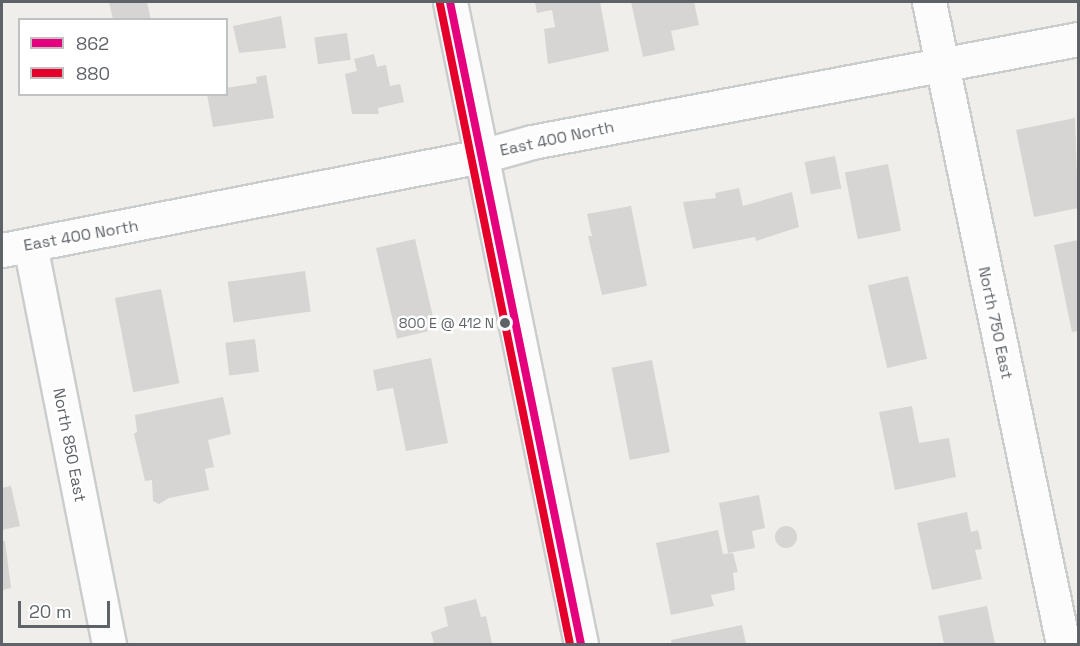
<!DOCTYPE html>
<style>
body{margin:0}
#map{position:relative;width:1080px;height:646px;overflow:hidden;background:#efeeea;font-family:"Space Grotesk",sans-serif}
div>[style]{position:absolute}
.building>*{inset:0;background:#d6d5d3;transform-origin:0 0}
.round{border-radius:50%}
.roads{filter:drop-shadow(2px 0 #cbcccc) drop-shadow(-2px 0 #cbcccc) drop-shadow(0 2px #cbcccc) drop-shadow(0 -2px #cbcccc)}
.minor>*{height:33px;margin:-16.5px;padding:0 16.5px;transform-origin:16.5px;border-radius:16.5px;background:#fdfcfc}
.tertiary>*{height:33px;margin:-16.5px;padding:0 16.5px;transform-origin:16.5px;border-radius:16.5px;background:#fdfcfc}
.secondary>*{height:33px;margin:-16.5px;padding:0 16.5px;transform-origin:16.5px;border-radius:16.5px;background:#fdfcfc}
.bus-1>*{height:8px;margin:-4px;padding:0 4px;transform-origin:4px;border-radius:4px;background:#e5007d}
.bus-2>*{height:8px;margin:-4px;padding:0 4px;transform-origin:4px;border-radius:4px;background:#e4002b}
.dots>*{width:16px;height:16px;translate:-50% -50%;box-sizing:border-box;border:3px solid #fff;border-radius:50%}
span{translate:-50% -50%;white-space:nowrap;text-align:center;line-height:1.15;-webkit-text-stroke:5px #fff;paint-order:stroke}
.bus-label{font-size:14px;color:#5f6368}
.right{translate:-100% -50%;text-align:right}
.street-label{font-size:16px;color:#5f6368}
.frame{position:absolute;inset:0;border:3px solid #5f6368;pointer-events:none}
.legend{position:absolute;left:18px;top:18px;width:210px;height:78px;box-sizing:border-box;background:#fff;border:2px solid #bfc1c3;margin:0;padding:8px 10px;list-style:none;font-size:18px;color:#5f6368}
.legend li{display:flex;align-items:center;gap:12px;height:30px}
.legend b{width:30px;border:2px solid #bfc1c3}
.scale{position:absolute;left:18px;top:601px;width:92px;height:27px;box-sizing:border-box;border:3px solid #5f6368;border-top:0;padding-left:8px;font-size:18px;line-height:21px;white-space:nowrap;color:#5f6368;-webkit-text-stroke:4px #fff;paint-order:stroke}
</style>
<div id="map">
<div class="building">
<i style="clip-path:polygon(109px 2px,147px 2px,151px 20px,113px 20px)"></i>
<i style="clip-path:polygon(535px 2px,600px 2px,609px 51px,548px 64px,544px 29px,555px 27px,552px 10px,537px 13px)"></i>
<i style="clip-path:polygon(631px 2px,694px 2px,699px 25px,671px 31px,675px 50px,643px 57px)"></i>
<i style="clip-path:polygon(281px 16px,286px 48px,239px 53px,233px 26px)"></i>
<i style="left:347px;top:33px;width:27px;height:33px;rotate:82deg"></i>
<i style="clip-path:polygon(374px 54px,377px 67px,386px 65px,390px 86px,400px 84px,404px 102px,378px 108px,379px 114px,352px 114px,345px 74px,357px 71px,354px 59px)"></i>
<i style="clip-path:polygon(266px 75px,274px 118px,213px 127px,207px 94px,226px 94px,226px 88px,257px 83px,256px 77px)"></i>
<i style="clip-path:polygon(1075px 118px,1078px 208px,1034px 217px,1016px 130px)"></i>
<i style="left:835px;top:156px;width:33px;height:31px;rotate:79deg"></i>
<i style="left:888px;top:164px;width:68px;height:44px;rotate:79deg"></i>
<i style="clip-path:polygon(739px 188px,743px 206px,792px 192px,799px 227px,756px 241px,755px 237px,693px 249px,683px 202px,716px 198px,715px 193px)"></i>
<i style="clip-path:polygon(631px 206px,647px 286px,602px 295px,588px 236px,592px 236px,587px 214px)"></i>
<i style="left:415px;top:239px;width:93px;height:40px;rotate:77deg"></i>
<i style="clip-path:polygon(1078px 240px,1078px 331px,1072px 332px,1054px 245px)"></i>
<i style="left:305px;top:271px;width:41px;height:78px;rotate:82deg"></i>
<i style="left:908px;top:276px;width:85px;height:41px;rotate:77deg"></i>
<i style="left:161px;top:289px;width:96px;height:47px;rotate:79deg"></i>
<i style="left:255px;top:339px;width:33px;height:30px;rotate:83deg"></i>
<i style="clip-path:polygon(431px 358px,448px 443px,406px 451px,393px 388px,377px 391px,373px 370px)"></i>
<i style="left:652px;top:360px;width:94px;height:41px;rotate:79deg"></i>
<i style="clip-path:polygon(223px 397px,231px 434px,208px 440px,214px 467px,205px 469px,209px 490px,169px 498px,159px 504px,153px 501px,152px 480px,145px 481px,134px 434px,137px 432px,135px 415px)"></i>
<i style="clip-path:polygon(912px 406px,919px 443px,949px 438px,956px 477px,895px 490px,879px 412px)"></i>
<i style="clip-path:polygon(11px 486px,20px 526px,2px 530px,2px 488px)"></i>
<i style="clip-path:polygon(759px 495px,765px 528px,752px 531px,755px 548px,728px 553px,719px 503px)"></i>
<i style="clip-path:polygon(967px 512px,971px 532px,978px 530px,982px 549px,975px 550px,982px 579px,932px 590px,917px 523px)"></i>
<i class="round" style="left:775px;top:526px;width:22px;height:22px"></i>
<i style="clip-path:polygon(718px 530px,723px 554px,733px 553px,738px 572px,733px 573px,735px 590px,711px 595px,714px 606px,671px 615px,656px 543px)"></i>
<i style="clip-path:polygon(2px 541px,5px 541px,11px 588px,2px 590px)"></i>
<i style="clip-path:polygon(476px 599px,481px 617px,486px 616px,492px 644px,434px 644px,431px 632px,448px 626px,444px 607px)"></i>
<i style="clip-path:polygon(987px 606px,995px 644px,944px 644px,938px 616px)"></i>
<i style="clip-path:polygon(742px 625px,746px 644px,672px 644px,671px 640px)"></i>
</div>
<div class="roads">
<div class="minor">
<i style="left:929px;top:2px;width:656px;rotate:78.21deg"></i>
<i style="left:30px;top:245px;width:407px;rotate:78.8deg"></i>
</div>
<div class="tertiary">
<i style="left:2px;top:250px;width:489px;rotate:-11.1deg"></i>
</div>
<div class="secondary">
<i style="left:450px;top:2px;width:655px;rotate:78.47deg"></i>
<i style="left:482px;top:156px;width:52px;rotate:-15.6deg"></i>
<i style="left:532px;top:142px;width:556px;rotate:-10.68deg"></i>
</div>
</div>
<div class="bus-1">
<i style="left:450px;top:2px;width:655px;rotate:78.47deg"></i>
</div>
<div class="bus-2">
<i style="left:440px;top:4px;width:653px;rotate:78.52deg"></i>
</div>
<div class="dots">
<i style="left:505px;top:323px;background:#5f6368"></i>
</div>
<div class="bus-label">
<span class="right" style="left:494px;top:323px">800 E @ 412 N</span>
</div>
<div class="street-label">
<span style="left:557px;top:139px;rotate:-12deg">East 400 North</span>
<span style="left:81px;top:236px;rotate:-10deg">East 400 North</span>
<span style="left:995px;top:323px;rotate:78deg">North 750 East</span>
<span style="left:69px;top:445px;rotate:79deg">North 850 East</span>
</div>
<div class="frame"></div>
<ul class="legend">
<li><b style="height:8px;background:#e5007d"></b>862</li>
<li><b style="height:8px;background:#e4002b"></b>880</li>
</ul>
<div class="scale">20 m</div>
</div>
